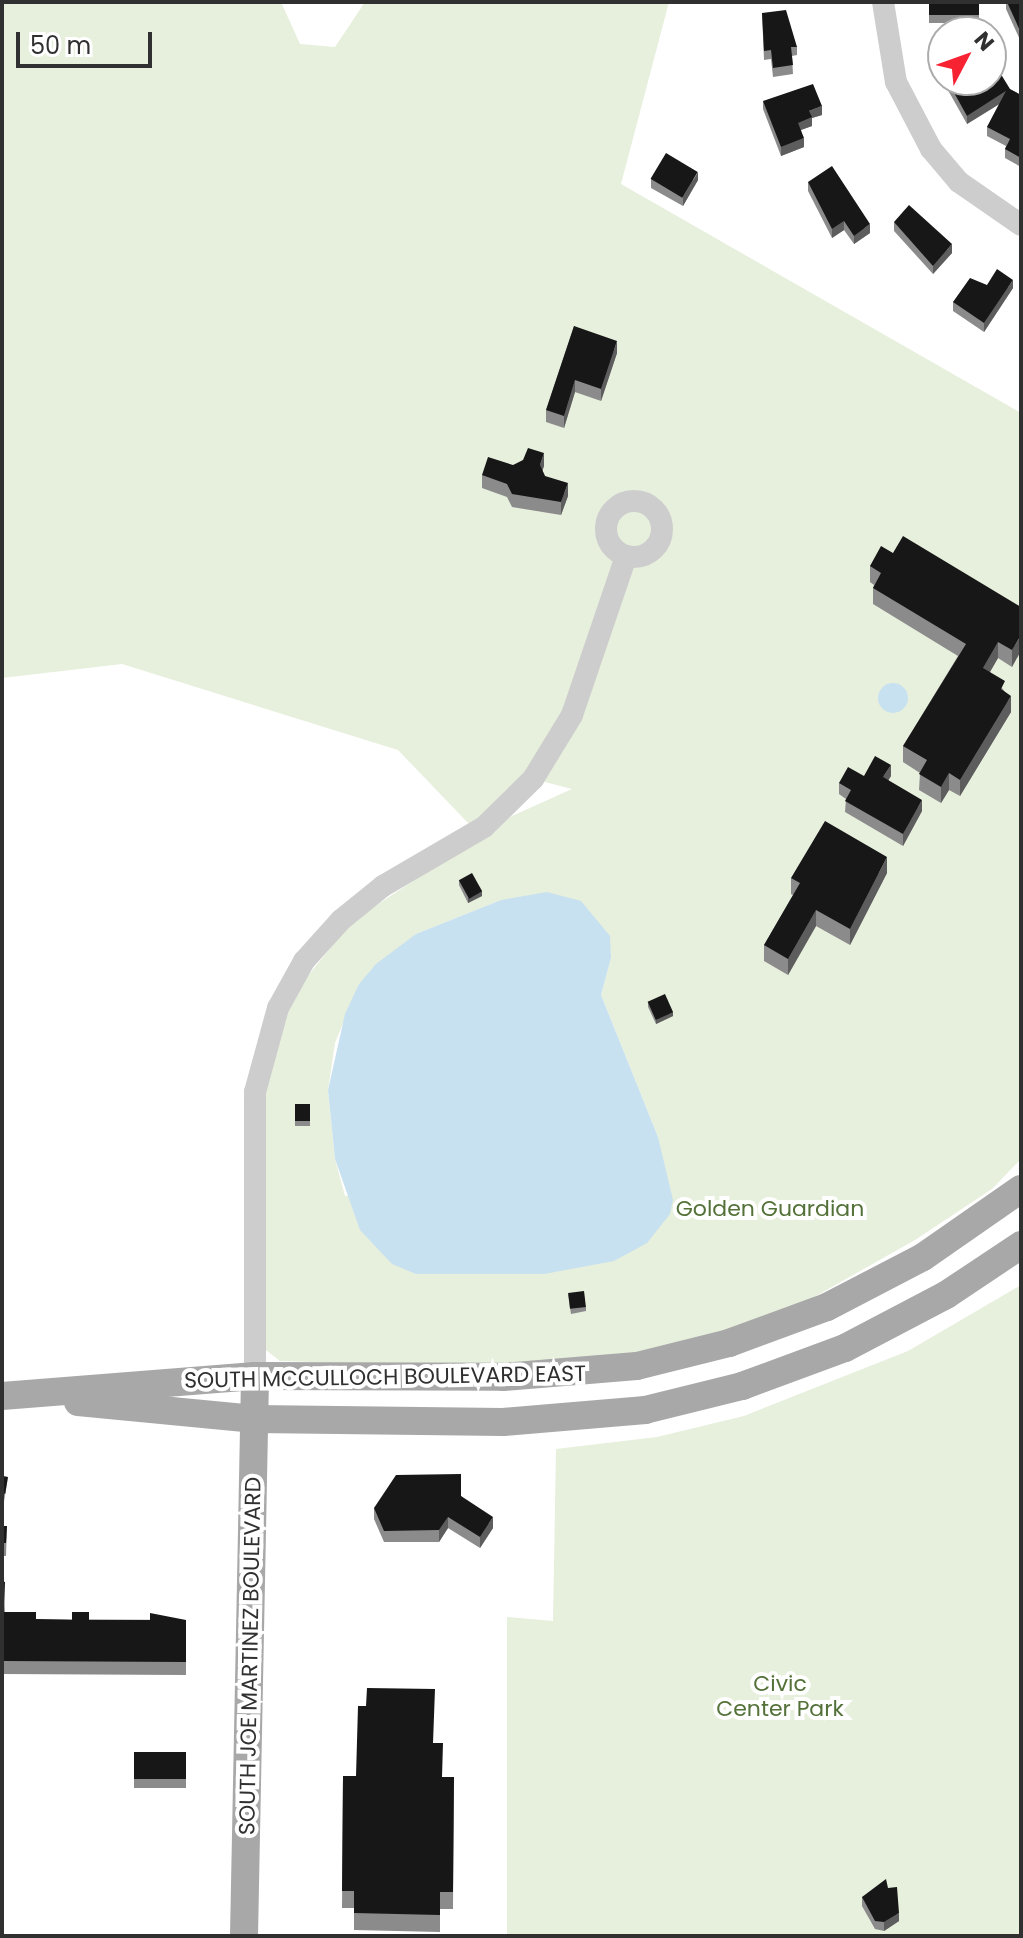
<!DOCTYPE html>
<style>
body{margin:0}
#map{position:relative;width:1023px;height:1938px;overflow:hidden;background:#fff;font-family:Poppins,sans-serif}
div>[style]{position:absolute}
.green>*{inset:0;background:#e7efdd}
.water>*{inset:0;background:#c8e1f0}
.round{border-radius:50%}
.minor>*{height:22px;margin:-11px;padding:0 11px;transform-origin:11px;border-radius:11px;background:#cdcdcd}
.minor>.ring{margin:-11px;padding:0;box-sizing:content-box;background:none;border:22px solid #cdcdcd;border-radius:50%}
.major>*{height:28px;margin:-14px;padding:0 14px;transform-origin:14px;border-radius:14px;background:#a8a8a8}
.wall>*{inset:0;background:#8b8b8b;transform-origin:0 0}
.shaded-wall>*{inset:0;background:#5d5d5d}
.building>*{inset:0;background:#171717;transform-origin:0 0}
span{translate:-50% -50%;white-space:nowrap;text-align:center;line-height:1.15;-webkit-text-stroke:8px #fff;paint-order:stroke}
.park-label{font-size:22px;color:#537138}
.street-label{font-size:22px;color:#303030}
.frame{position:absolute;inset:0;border:4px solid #303030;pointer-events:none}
.north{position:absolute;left:927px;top:16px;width:80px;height:80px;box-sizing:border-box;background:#fff;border:2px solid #acacac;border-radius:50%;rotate:49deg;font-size:22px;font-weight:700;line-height:32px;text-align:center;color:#303030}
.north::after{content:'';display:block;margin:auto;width:28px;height:36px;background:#f72333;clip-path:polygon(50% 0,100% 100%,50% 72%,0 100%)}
.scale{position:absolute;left:16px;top:32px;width:136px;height:36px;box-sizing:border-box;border:4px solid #303030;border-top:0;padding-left:10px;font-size:24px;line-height:28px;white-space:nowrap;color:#303030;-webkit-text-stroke:6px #fff;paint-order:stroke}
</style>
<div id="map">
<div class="green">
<i style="clip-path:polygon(evenodd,2px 2px,281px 2px,300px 44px,335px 47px,365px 2px,669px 2px,621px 184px,1021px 413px,1021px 1159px,992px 1189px,915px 1240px,777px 1318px,653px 1355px,535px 1369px,280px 1361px,262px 1347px,264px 1085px,295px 992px,351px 922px,512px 816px,572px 789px,533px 779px,470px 825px,398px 750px,122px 664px,2px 678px,2px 2px,501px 900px,611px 958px,601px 995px,658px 1137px,345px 1196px,335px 1159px,328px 1090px,335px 1043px,359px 984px,416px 934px,501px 900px)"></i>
<i style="clip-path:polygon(1021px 1285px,1021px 1936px,507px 1936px,507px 1617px,553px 1621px,556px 1449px,657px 1437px,744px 1416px,908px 1351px)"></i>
</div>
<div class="water">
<i class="round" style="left:878px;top:683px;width:30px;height:30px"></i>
<i style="clip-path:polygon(547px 892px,581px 901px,610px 936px,611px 958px,601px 995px,658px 1137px,673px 1200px,670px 1214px,647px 1243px,614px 1261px,544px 1274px,416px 1274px,392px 1264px,360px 1230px,335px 1159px,328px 1090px,345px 1014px,359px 984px,376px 964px,416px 934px,501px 900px)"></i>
</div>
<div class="minor">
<i style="left:883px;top:2px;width:81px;rotate:80.8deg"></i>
<i style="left:896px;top:82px;width:76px;rotate:62.4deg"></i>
<i style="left:931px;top:149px;width:43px;rotate:49.7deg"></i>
<i style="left:959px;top:182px;width:75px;rotate:34.7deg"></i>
<i class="ring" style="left:606px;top:501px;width:34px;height:34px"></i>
<i style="left:255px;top:1376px;width:284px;rotate:-90deg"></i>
<i style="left:255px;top:1092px;width:87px;rotate:-74.7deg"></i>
<i style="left:278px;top:1008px;width:54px;rotate:-61deg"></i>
<i style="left:304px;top:961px;width:55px;rotate:-47.9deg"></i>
<i style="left:341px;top:920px;width:54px;rotate:-39deg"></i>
<i style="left:383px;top:886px;width:117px;rotate:-30.3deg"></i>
<i style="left:484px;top:827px;width:69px;rotate:-44.4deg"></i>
<i style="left:533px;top:779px;width:75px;rotate:-58.6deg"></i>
<i style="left:572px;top:715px;width:168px;rotate:-71.2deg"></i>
</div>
<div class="major">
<i style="left:2px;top:1396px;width:254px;rotate:-4.5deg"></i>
<i style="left:255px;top:1376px;width:248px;rotate:0.2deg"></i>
<i style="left:503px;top:1377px;width:134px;rotate:-4.7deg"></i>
<i style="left:637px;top:1366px;width:95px;rotate:-14deg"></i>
<i style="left:729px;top:1343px;width:104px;rotate:-20.2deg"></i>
<i style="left:827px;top:1307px;width:108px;rotate:-27.5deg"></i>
<i style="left:923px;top:1257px;width:119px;rotate:-34.8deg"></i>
<i style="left:78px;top:1402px;width:178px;rotate:5.5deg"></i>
<i style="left:255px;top:1419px;width:248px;rotate:0.7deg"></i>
<i style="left:503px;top:1422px;width:143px;rotate:-4.8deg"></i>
<i style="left:645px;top:1410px;width:100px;rotate:-13.9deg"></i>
<i style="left:742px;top:1386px;width:110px;rotate:-20.3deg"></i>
<i style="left:845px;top:1348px;width:114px;rotate:-27.7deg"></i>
<i style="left:946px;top:1295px;width:90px;rotate:-33.7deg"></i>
<i style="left:244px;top:1936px;width:560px;rotate:-88.87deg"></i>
</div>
<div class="wall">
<i style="left:929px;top:2px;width:50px;height:21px"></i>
<i style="clip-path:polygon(1006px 2px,1021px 2px,1021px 42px,1006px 9px)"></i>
<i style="clip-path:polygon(762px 13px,797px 47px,797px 55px,792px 56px,793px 74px,773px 77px,771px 59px,764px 60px)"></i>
<i style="clip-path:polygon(943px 37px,943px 62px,936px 51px,936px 42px)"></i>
<i style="clip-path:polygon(943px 66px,943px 80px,991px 80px,1021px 95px,1021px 167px,1005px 158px,1005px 149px,1006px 146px,987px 136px,987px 127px,999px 104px,967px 124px,940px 76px,940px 68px)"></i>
<i style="clip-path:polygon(763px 101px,822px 115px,812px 118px,812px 126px,801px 130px,804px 147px,781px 156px,763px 109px)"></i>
<i style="clip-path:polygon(651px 179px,698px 180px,683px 206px,651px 188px)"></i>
<i style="clip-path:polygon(808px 182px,870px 233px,854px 244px,844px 230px,832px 238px,808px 191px)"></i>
<i style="clip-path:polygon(894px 222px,952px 253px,933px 274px,894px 231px)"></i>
<i style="clip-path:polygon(987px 285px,1013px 288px,984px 332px,953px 311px,953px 302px)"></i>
<i style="clip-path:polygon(574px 326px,617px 353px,601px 401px,575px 392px,564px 428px,546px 422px,546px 410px)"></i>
<i style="clip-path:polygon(544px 466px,542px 470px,545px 476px,568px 496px,561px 515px,512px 507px,507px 497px,482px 488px,482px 475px)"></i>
<i style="clip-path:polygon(893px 553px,1021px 607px,1012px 667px,998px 658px,990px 672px,1005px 692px,1011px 712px,960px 796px,949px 790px,941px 803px,919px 790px,920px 773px,903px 762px,903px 746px,958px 656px,873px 604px,873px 588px,874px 585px,870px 582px,870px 566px)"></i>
<i style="clip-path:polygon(864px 776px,891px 776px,888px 780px,922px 811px,903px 846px,845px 812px,846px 799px,839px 794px,839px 783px)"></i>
<i style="clip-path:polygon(887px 873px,850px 945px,816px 926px,788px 975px,764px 961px,764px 945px,793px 895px,791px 894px,791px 878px)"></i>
<i style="clip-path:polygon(459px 880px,482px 896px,468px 903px,459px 885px)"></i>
<i style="clip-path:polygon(648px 1003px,673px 1016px,656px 1024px,648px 1007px)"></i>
<i style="left:295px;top:1104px;width:15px;height:22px"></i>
<i style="clip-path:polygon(568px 1294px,586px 1307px,586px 1311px,571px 1314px)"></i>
<i style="left:2px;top:1476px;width:6px;height:30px;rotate:9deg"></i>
<i style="clip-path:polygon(461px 1496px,493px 1528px,480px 1548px,448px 1528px,439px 1542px,384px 1542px,374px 1519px,374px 1508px)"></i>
<i style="clip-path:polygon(2px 1526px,7px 1526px,6px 1556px,2px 1556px)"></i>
<i style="clip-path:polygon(2px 1581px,5px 1612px,36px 1619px,186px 1620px,186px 1675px,2px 1674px)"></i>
<i style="clip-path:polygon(433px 1743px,442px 1777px,454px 1777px,453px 1909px,440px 1909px,440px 1932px,354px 1930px,354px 1908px,342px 1908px,343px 1776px,356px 1776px)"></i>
<i style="left:134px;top:1752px;width:52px;height:36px"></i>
<i style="clip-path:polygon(888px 1888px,899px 1921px,884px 1931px,875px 1929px,862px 1906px,862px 1897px)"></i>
</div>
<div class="shaded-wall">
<i style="clip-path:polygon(1006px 91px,1006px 100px,967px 124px,967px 116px)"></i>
<i style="clip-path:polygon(822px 106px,822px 115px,812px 118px,812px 126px,798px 131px,798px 123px,809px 111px)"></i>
<i style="clip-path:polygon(804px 138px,804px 147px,781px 156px,781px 147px)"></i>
<i style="clip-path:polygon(698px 172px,698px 180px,683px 206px,683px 197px)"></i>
<i style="clip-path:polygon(844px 221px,844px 230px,832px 238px,832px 229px)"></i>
<i style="clip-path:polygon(870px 224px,870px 233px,854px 244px,854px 236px)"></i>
<i style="clip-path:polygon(952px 244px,952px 253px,933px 274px,933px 266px)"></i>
<i style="clip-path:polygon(1013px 280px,1013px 288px,984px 332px,984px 323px)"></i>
<i style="clip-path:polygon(617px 341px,617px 353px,601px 401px,601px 389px)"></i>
<i style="clip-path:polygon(575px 380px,575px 392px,564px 428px,564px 416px)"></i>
<i style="clip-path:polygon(544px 453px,544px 466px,540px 478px,540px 465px)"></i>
<i style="clip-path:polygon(568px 483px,568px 496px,561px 515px,561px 502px)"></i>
<i style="clip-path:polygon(1021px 635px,1021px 651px,1012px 667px,1012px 650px)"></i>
<i style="clip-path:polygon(998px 642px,998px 658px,983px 684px,983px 668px)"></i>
<i style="clip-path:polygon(1011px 696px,1011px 712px,960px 796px,960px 780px)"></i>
<i style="clip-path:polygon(891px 765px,891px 776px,883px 789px,883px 777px)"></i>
<i style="clip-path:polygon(949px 773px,949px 790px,941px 803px,941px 787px)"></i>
<i style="clip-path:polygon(922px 800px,922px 811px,903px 846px,903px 834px)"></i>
<i style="clip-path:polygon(887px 857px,887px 873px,850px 945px,850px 929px)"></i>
<i style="clip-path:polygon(482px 891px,482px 896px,468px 903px,468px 898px)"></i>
<i style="clip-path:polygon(816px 910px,816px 926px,788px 975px,788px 959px)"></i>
<i style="clip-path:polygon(673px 1012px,673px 1016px,656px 1024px,656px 1020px)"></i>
<i style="clip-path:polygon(448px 1517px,448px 1528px,439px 1542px,439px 1530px)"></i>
<i style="clip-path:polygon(493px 1517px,493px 1528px,480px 1548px,480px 1537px)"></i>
<i style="clip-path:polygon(899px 1913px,899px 1921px,884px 1931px,884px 1922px)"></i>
</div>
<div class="building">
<i style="left:929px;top:2px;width:50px;height:13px"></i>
<i style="clip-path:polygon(1007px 2px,1021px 2px,1021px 33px)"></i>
<i style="clip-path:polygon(786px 10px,797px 47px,791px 47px,793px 65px,773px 68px,771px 50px,764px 51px,762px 13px)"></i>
<i style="clip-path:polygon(968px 21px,975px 32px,951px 32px)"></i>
<i style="clip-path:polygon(943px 37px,943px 53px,936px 42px)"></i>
<i style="clip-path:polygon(991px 58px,1010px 89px,1021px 95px,1021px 158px,1005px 149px,1010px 139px,987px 127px,1006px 91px,967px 116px,947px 80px,991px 80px)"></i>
<i style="clip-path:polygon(813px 84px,822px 106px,809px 111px,812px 117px,798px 123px,804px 138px,781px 147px,763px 101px)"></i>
<i style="left:666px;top:153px;width:37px;height:30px;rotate:31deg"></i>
<i style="clip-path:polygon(832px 166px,870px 224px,854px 236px,844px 221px,832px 229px,808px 182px)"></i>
<i style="clip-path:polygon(909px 205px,952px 244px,933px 266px,894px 222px)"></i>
<i style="clip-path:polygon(997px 269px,1013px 280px,984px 323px,953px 302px,970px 278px,987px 285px)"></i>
<i style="clip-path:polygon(574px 326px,617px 341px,601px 389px,575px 380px,564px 416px,546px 410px)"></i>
<i style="clip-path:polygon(528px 448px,544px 453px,540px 465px,545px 476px,568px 483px,561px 502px,512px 494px,507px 484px,482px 475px,488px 457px,513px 465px,523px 460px)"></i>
<i style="clip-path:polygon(903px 536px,1021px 607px,1021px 635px,1012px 650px,998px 642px,983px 668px,1005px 681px,1001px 689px,1011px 696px,960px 780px,949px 773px,941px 787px,919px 774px,927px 760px,903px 746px,966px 644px,873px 588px,881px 573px,870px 566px,881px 546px,893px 553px)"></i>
<i style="clip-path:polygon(875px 756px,891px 765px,883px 777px,922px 800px,903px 834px,845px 801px,851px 790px,839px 783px,848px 767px,864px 776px)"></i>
<i style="clip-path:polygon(825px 821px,887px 857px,850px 929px,816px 910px,788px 959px,764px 945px,800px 883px,791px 878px)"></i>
<i style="left:472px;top:873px;width:21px;height:15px;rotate:61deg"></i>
<i style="left:665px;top:994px;width:20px;height:19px;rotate:66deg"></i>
<i style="left:295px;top:1104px;width:15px;height:17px"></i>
<i style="left:584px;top:1291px;width:16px;height:16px;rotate:83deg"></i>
<i style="clip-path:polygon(461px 1474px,461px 1496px,493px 1517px,480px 1537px,448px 1517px,439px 1530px,384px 1531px,374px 1508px,396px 1475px)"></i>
<i style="left:2px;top:1476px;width:6px;height:17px;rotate:9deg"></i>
<i style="clip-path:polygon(2px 1526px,7px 1526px,6px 1543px,2px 1543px)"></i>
<i style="clip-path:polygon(2px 1581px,5px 1582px,4px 1612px,36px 1612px,36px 1619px,72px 1620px,72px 1612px,89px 1612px,89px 1620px,150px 1620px,150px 1613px,186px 1620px,186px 1662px,2px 1661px)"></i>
<i style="clip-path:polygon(2px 1677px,4px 1677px,2px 1806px)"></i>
<i style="clip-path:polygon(367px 1688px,435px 1689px,433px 1743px,443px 1743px,442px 1777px,454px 1777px,453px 1892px,440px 1892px,440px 1915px,354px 1913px,354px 1891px,342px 1891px,343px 1776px,356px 1776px,358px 1706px,366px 1706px)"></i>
<i style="left:134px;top:1752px;width:52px;height:27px"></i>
<i style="clip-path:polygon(886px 1879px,888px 1888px,897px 1887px,899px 1913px,884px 1922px,875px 1921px,862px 1897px)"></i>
</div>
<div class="park-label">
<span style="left:770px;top:1209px">Golden Guardian</span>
<span style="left:780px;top:1696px">Civic<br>Center Park</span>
</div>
<div class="street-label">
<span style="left:385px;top:1377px;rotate:-1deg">SOUTH MCCULLOCH BOULEVARD EAST</span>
<span style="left:250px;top:1656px;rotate:-89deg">SOUTH JOE MARTINEZ BOULEVARD</span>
</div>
<div class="frame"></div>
<div class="north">N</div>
<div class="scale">50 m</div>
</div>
